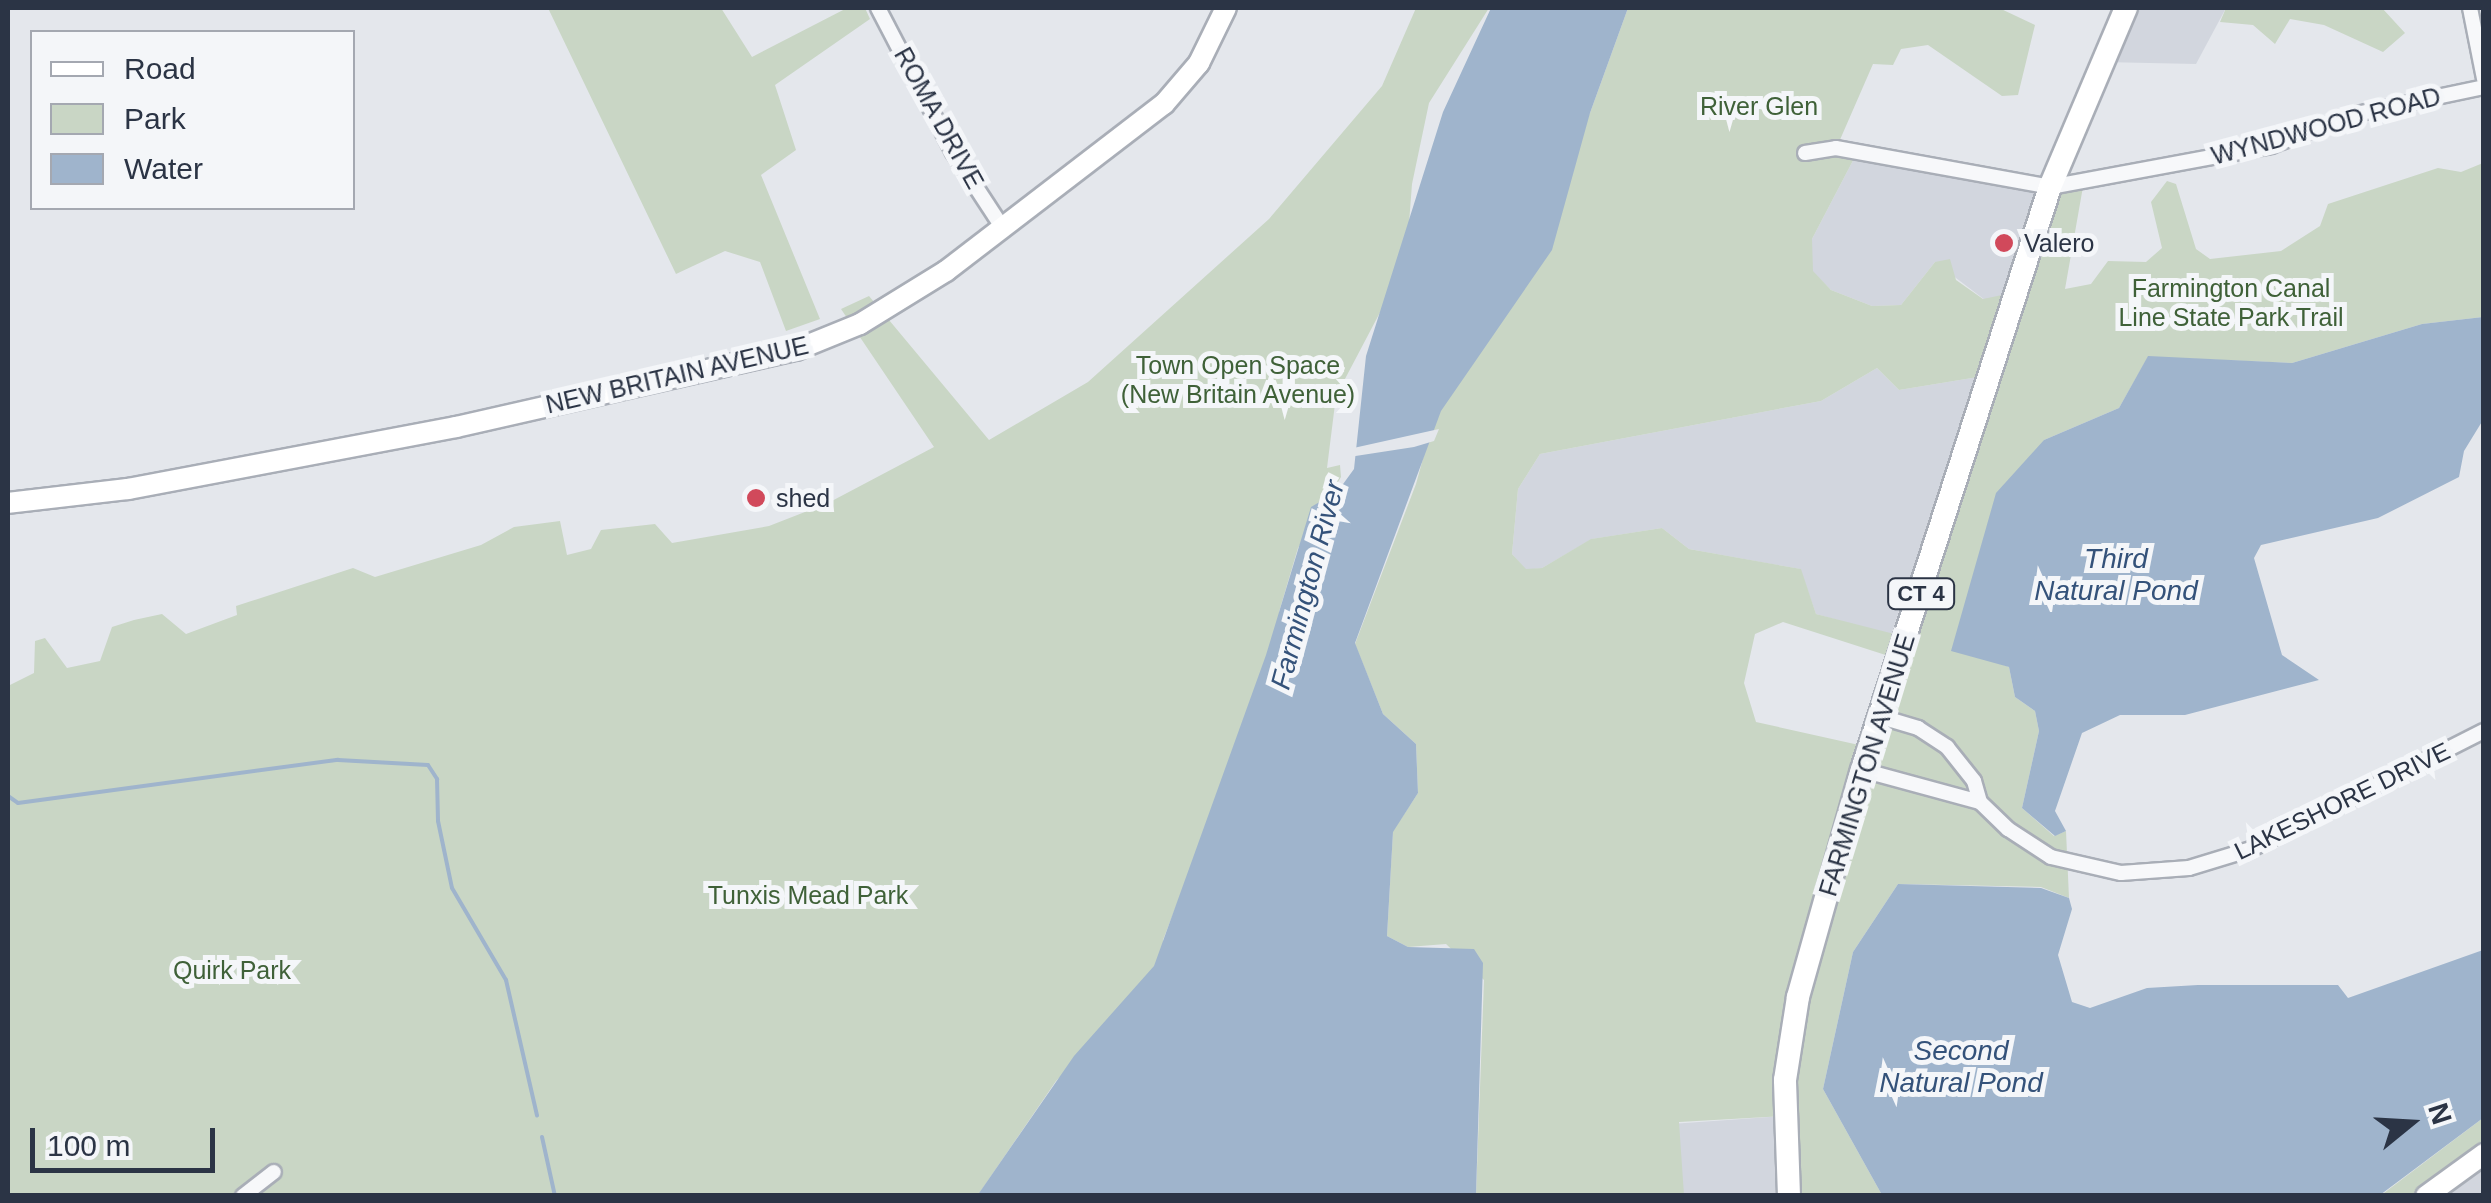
<!DOCTYPE html>
<style>
body{margin:0}
#map{position:relative;width:2491px;height:1203px;overflow:hidden;background:#e4e7ec;font-family:Helvetica,sans-serif}
div>[style]{position:absolute}
.built>*{inset:0;background:#d2d6de;transform-origin:0 0}
.green>*{inset:0;background:#c9d6c5}
.water>*{inset:0;background:#9fb4cc}
.pier>*{inset:0;background:#e4e7ec}
.stream>*{height:4px;margin:-2px;padding:0 2px;transform-origin:2px;border-radius:2px;background:#9fb4cc}
.roads{filter:drop-shadow(2px 0 #a9aeb7) drop-shadow(-2px 0 #a9aeb7) drop-shadow(0 2px #a9aeb7) drop-shadow(0 -2px #a9aeb7)}
.street>*{height:14px;margin:-7px;padding:0 7px;transform-origin:7px;border-radius:7px;background:#f7f8fa}
.secondary>*{height:20px;margin:-10px;padding:0 10px;transform-origin:10px;border-radius:10px;background:#fff}
.primary>*{height:22px;margin:-11px;padding:0 11px;transform-origin:11px;border-radius:11px;background:#fff}
.dots>*{width:28px;height:28px;translate:-50% -50%;box-sizing:border-box;border:5px solid #f4f6f9;border-radius:50%}
span{translate:-50% -50%;white-space:nowrap;text-align:center;line-height:1.15;-webkit-text-stroke:10px #f4f6f9;paint-order:stroke}
.shield-label span{padding:2px 8px;background:#f4f6f9;border:2px solid;border-radius:8px;-webkit-text-stroke-width:0}
.shield-label{font-size:22px;color:#2b3445;font-weight:700}
.park-label{font-size:25px;color:#3f6138}
.street-label{font-size:25px;color:#2b3445}
.poi-label{font-size:25px;color:#2b3445}
.left{translate:0 -50%;text-align:left}
.water-label{font-size:28px;color:#34527a;font-style:italic}
.frame{position:absolute;inset:0;border:10px solid #2b3445;pointer-events:none}
.legend{position:absolute;left:30px;top:30px;width:325px;height:180px;box-sizing:border-box;background:#f4f6f9;border:2px solid #a4a8b1;margin:0;padding:12px 18px;list-style:none;font-size:30px;color:#2b3445}
.legend li{display:flex;align-items:center;gap:20px;height:50px}
.legend b{width:50px;border:2px solid #a4a8b1}
.north{position:absolute;left:2361px;top:1073px;width:100px;height:100px;-webkit-text-stroke:8px #f4f6f9;paint-order:stroke;rotate:72deg;font-size:28px;font-weight:700;line-height:40px;text-align:center;color:#2b3445}
.north::after{content:'';display:block;margin:auto;width:35px;height:45px;background:#2b3445;clip-path:polygon(50% 0,100% 100%,50% 72%,0 100%)}
.scale{position:absolute;left:30px;top:1128px;width:185px;height:45px;box-sizing:border-box;border:5px solid #2b3445;border-top:0;padding-left:12px;font-size:30px;line-height:35px;white-space:nowrap;color:#2b3445;-webkit-text-stroke:8px #f4f6f9;paint-order:stroke}
</style>
<div id="map">
<div class="built">
<i style="clip-path:polygon(2126px 8px,2226px 8px,2196px 64px,2103px 62px)"></i>
<i style="clip-path:polygon(1859px 149px,2050px 187px,2005px 337px,1985px 300px,1935px 262px,1901px 305px,1872px 306px,1831px 290px,1812px 271px,1812px 239px)"></i>
<i style="clip-path:polygon(1877px 368px,1899px 390px,1978px 377px,1891px 635px,1816px 614px,1800px 569px,1689px 549px,1662px 528px,1592px 539px,1542px 568px,1526px 570px,1512px 554px,1518px 489px,1540px 454px,1821px 401px)"></i>
<i style="left:1784px;top:1116px;width:79px;height:106px;rotate:86deg"></i>
<i style="clip-path:polygon(2483px 1154px,2483px 1195px,2426px 1195px)"></i>
</div>
<div class="green">
<i style="clip-path:polygon(548px 8px,721px 8px,752px 57px,847px 8px,865px 8px,870px 19px,775px 85px,796px 150px,761px 175px,820px 319px,786px 331px,760px 262px,725px 251px,676px 274px)"></i>
<i style="clip-path:polygon(1416px 8px,1489px 8px,1429px 103px,1412px 184px,1406px 263px,1336px 396px,1327px 468px,1340px 465px,1341px 477px,1298px 548px,1279px 612px,1281px 635px,1163px 940px,1166px 967px,1056px 1081px,978px 1195px,8px 1196px,8px 686px,34px 673px,35px 641px,45px 638px,67px 668px,100px 661px,112px 627px,134px 620px,162px 614px,186px 634px,237px 615px,236px 606px,353px 568px,375px 577px,481px 545px,514px 527px,560px 521px,567px 555px,591px 549px,601px 530px,655px 524px,672px 543px,769px 526px,828px 503px,934px 447px,841px 309px,869px 296px,989px 440px,1088px 382px,1269px 219px,1382px 86px)"></i>
<i style="clip-path:polygon(evenodd,1628px 8px,1999px 8px,2035px 25px,2018px 95px,2002px 96px,1928px 45px,1901px 49px,1893px 65px,1873px 64px,1839px 142px,1859px 149px,1812px 239px,1813px 271px,1831px 290px,1872px 306px,1901px 305px,1935px 262px,1950px 259px,1956px 280px,1983px 299px,2002px 295px,2005px 335px,2050px 187px,2084px 181px,2065px 289px,2091px 284px,2108px 261px,2146px 262px,2162px 248px,2151px 202px,2167px 181px,2176px 184px,2196px 249px,2210px 259px,2281px 251px,2320px 226px,2328px 204px,2438px 168px,2461px 172px,2483px 163px,2483px 317px,2422px 324px,2292px 363px,2148px 357px,2119px 408px,2044px 440px,1978px 655px,2009px 667px,2015px 697px,2035px 711px,2039px 731px,2022px 808px,2054px 836px,2066px 831px,2069px 898px,2041px 887px,1898px 884px,1853px 952px,1823px 1089px,1882px 1195px,1789px 1195px,1784px 1116px,1679px 1122px,1684px 1195px,1476px 1195px,1484px 980px,1446px 944px,1408px 947px,1387px 936px,1393px 831px,1418px 793px,1416px 744px,1383px 714px,1355px 644px,1416px 484px,1424px 455px,1414px 430px,1590px 113px,1628px 8px,1877px 368px,1899px 390px,1978px 377px,1906px 637px,1816px 614px,1801px 569px,1689px 549px,1662px 528px,1591px 539px,1542px 568px,1526px 569px,1512px 554px,1518px 489px,1540px 454px,1821px 401px,1877px 368px,1628px 8px,1783px 622px,1898px 659px,1868px 747px,1756px 722px,1744px 683px,1755px 634px,1783px 622px)"></i>
<i style="clip-path:polygon(2226px 8px,2382px 8px,2405px 33px,2383px 52px,2324px 25px,2290px 19px,2275px 44px,2253px 25px,2220px 22px)"></i>
<i style="clip-path:polygon(2483px 1118px,2483px 1154px,2426px 1195px,2380px 1196px)"></i>
</div>
<div class="water">
<i style="clip-path:polygon(1491px 8px,1628px 8px,1590px 113px,1552px 250px,1441px 411px,1355px 643px,1383px 714px,1416px 744px,1418px 793px,1393px 832px,1387px 936px,1408px 947px,1474px 949px,1483px 963px,1476px 1195px,977px 1196px,1074px 1056px,1154px 966px,1266px 655px,1311px 507px,1338px 491px,1354px 469px,1366px 356px,1443px 112px)"></i>
<i style="clip-path:polygon(2483px 317px,2483px 420px,2464px 451px,2459px 477px,2378px 518px,2261px 545px,2254px 558px,2282px 655px,2319px 680px,2185px 715px,2120px 715px,2082px 733px,2055px 811px,2066px 831px,2055px 836px,2022px 808px,2039px 731px,2035px 711px,2015px 697px,2009px 667px,1951px 651px,1996px 493px,2044px 440px,2119px 408px,2148px 356px,2292px 363px,2422px 324px)"></i>
<i style="clip-path:polygon(1898px 884px,2041px 888px,2069px 898px,2072px 909px,2058px 955px,2072px 1002px,2090px 1008px,2147px 988px,2198px 985px,2338px 985px,2348px 998px,2483px 950px,2483px 1118px,2380px 1195px,1882px 1195px,1823px 1089px,1853px 952px)"></i>
</div>
<div class="pier">
<i style="clip-path:polygon(1439px 429px,1434px 441px,1414px 447px,1349px 457px,1349px 449px)"></i>
</div>
<div class="stream">
<i style="left:8px;top:796px;width:12px;rotate:35deg"></i>
<i style="left:18px;top:803px;width:323px;rotate:-7.7deg"></i>
<i style="left:338px;top:760px;width:90px;rotate:3.2deg"></i>
<i style="left:428px;top:765px;width:17px;rotate:57deg"></i>
<i style="left:437px;top:779px;width:42px;rotate:88.6deg"></i>
<i style="left:438px;top:821px;width:68px;rotate:78.2deg"></i>
<i style="left:452px;top:888px;width:107px;rotate:59.6deg"></i>
<i style="left:506px;top:980px;width:139px;rotate:77.1deg"></i>
<i style="left:542px;top:1137px;width:60px;rotate:77.6deg"></i>
</div>
<div class="roads">
<div class="street">
<i style="left:878px;top:8px;width:162px;rotate:62.5deg"></i>
<i style="left:953px;top:152px;width:90px;rotate:56.8deg"></i>
<i style="left:2470px;top:8px;width:72px;rotate:78.8deg"></i>
<i style="left:1805px;top:153px;width:31px;rotate:-9deg"></i>
<i style="left:1836px;top:148px;width:218px;rotate:10.3deg"></i>
<i style="left:2050px;top:187px;width:225px;rotate:-10.5deg"></i>
<i style="left:2271px;top:146px;width:91px;rotate:-20.6deg"></i>
<i style="left:2356px;top:114px;width:131px;rotate:-11.9deg"></i>
<i style="left:1878px;top:716px;width:42px;rotate:16.7deg"></i>
<i style="left:1918px;top:728px;width:35px;rotate:33deg"></i>
<i style="left:1947px;top:747px;width:43px;rotate:51.5deg"></i>
<i style="left:1974px;top:781px;width:22px;rotate:74deg"></i>
<i style="left:1980px;top:802px;width:39px;rotate:44deg"></i>
<i style="left:2008px;top:829px;width:51px;rotate:33.1deg"></i>
<i style="left:2051px;top:857px;width:72px;rotate:12.9deg"></i>
<i style="left:2121px;top:873px;width:68px;rotate:-4.2deg"></i>
<i style="left:2189px;top:868px;width:65px;rotate:-17deg"></i>
<i style="left:2251px;top:849px;width:261px;rotate:-26.9deg"></i>
<i style="left:1862px;top:770px;width:122px;rotate:15.2deg"></i>
<i style="left:243px;top:1196px;width:39px;rotate:-38deg"></i>
</div>
<div class="secondary">
<i style="left:8px;top:503px;width:121px;rotate:-6.7deg"></i>
<i style="left:128px;top:489px;width:334px;rotate:-10.7deg"></i>
<i style="left:456px;top:427px;width:349px;rotate:-12.8deg"></i>
<i style="left:796px;top:350px;width:69px;rotate:-22.1deg"></i>
<i style="left:860px;top:324px;width:101px;rotate:-31.6deg"></i>
<i style="left:946px;top:271px;width:275px;rotate:-37.5deg"></i>
<i style="left:1164px;top:104px;width:54px;rotate:-49.5deg"></i>
<i style="left:1199px;top:63px;width:61px;rotate:-63.9deg"></i>
<i style="left:2426px;top:1196px;width:72px;rotate:-35.9deg"></i>
</div>
<div class="primary">
<i style="left:1789px;top:1196px;width:116px;rotate:-92deg"></i>
<i style="left:1785px;top:1080px;width:84px;rotate:-81.1deg"></i>
<i style="left:1798px;top:997px;width:236px;rotate:-74.3deg"></i>
<i style="left:1862px;top:770px;width:613px;rotate:-72.13deg"></i>
<i style="left:2050px;top:187px;width:194px;rotate:-67deg"></i>
</div>
</div>
<div class="dots">
<i style="left:2004px;top:243px;background:#d1495b"></i>
<i style="left:756px;top:498px;background:#d1495b"></i>
</div>
<div class="shield-label">
<span style="left:1921px;top:594px">CT 4</span>
</div>
<div class="park-label">
<span style="left:1759px;top:106px">River Glen</span>
<span style="left:2231px;top:303px">Farmington Canal<br>Line State Park Trail</span>
<span style="left:1238px;top:380px">Town Open Space<br>(New Britain Avenue)</span>
<span style="left:808px;top:895px">Tunxis Mead Park</span>
<span style="left:232px;top:970px">Quirk Park</span>
</div>
<div class="street-label">
<span style="left:939px;top:118px;rotate:61deg">ROMA DRIVE</span>
<span style="left:2326px;top:126px;rotate:-15deg">WYNDWOOD ROAD</span>
<span style="left:677px;top:375px;rotate:-13deg">NEW BRITAIN AVENUE</span>
<span style="left:1867px;top:765px;rotate:-73deg">FARMINGTON AVENUE</span>
<span style="left:2342px;top:801px;rotate:-26deg">LAKESHORE DRIVE</span>
</div>
<div class="poi-label">
<span class="left" style="left:2024px;top:243px">Valero</span>
<span class="left" style="left:776px;top:498px">shed</span>
</div>
<div class="water-label">
<span style="left:2116px;top:575px">Third<br>Natural Pond</span>
<span style="left:1308px;top:585px;rotate:-75deg">Farmington River</span>
<span style="left:1961px;top:1067px">Second<br>Natural Pond</span>
</div>
<div class="frame"></div>
<ul class="legend">
<li><b style="height:12px;background:#fff"></b>Road</li>
<li><b style="height:28px;background:#c9d6c5"></b>Park</li>
<li><b style="height:28px;background:#9fb4cc"></b>Water</li>
</ul>
<div class="north">N</div>
<div class="scale">100 m</div>
</div>
